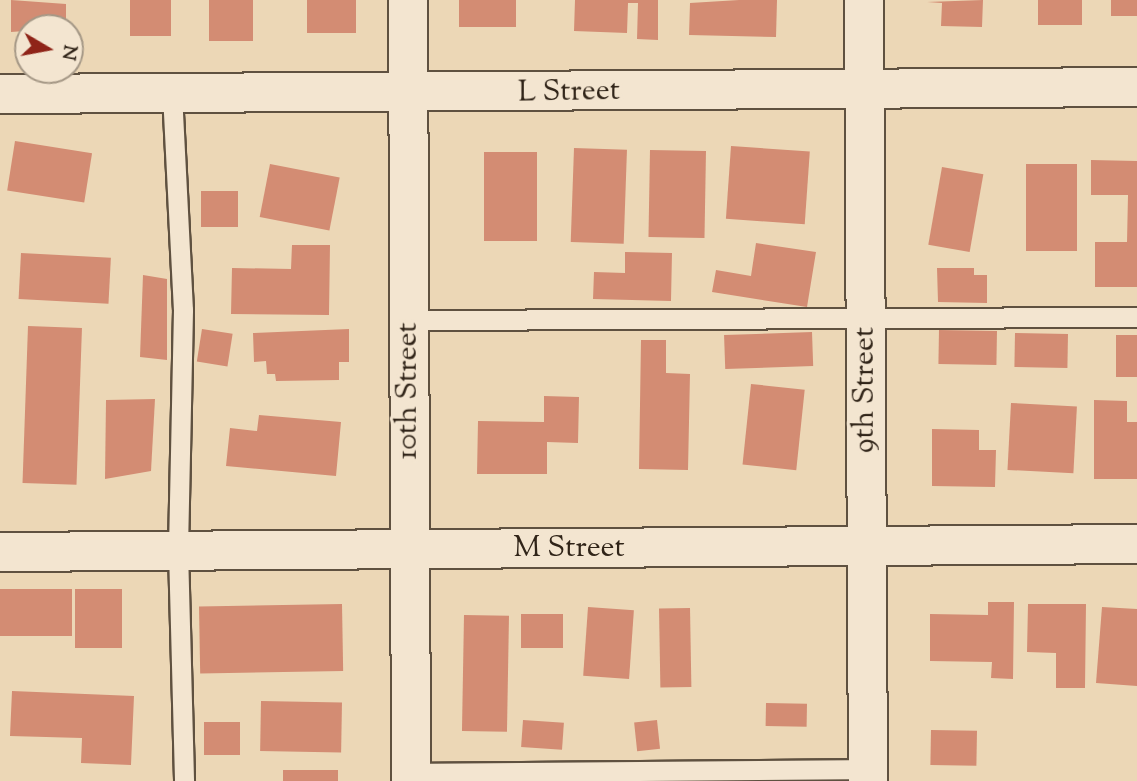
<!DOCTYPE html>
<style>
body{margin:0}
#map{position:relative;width:1137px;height:781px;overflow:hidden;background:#ecd7b6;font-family:"Sorts Mill Goudy",serif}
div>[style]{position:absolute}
.building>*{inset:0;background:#d38c73;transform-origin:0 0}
.roads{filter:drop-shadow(2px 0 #5f5140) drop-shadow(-2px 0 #5f5140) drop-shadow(0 2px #5f5140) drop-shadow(0 -2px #5f5140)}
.service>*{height:19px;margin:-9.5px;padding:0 9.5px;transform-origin:9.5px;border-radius:9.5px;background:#f3e5d0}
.minor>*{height:38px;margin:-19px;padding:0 19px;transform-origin:19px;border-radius:19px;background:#f3e5d0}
span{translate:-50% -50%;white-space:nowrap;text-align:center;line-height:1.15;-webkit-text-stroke:6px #f3e5d0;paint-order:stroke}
.street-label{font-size:30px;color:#302418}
.north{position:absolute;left:14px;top:14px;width:70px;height:70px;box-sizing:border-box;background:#f3e5d0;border:2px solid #a59886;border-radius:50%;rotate:100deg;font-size:19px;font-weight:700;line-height:28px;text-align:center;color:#302418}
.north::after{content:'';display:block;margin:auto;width:24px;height:32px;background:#8f2418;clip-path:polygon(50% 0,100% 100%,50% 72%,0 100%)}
</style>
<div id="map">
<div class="building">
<i style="clip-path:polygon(11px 0,66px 4px,66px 28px,11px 32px)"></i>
<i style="left:130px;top:0;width:41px;height:36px"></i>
<i style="left:209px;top:0;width:44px;height:41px"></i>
<i style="left:307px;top:0;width:49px;height:33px"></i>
<i style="left:459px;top:0;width:57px;height:27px"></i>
<i style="clip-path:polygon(575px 0,658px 0,658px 40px,637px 39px,638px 3px,628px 3px,627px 33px,574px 31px)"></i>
<i style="clip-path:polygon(739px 0,777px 0,776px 37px,689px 35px,690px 3px)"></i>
<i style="clip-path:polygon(983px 0,982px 27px,941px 26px,942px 3px,927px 2px)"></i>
<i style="left:1038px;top:0;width:44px;height:25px"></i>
<i style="left:1111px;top:0;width:26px;height:16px"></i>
<i style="left:15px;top:141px;width:78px;height:50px;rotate:9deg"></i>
<i style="left:731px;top:146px;width:79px;height:73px;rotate:4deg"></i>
<i style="left:574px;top:148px;width:53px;height:94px;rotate:2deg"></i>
<i style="left:650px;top:150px;width:56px;height:87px;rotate:1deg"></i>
<i style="left:484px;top:152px;width:53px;height:89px"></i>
<i style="clip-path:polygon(1091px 160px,1137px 161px,1137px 287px,1095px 287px,1095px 242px,1127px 242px,1128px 195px,1091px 195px)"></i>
<i style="left:270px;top:164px;width:71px;height:54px;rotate:11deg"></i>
<i style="left:1026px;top:164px;width:51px;height:87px"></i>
<i style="left:942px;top:167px;width:42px;height:79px;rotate:10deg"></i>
<i style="left:201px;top:191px;width:37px;height:36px"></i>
<i style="clip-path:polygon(756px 243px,816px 252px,807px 307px,712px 292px,716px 270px,751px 276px)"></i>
<i style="clip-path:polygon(292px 245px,330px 245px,329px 315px,231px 314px,232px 268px,291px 269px)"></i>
<i style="clip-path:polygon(625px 252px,672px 253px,671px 301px,593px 299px,594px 272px,625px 273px)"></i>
<i style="left:21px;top:253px;width:90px;height:46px;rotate:3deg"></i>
<i style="clip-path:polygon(937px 268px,974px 268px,974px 275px,987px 275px,987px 303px,938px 302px)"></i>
<i style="clip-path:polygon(143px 275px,167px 279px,167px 360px,140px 357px)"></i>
<i style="left:28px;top:326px;width:54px;height:157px;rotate:2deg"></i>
<i style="left:202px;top:329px;width:31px;height:33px;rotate:9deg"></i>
<i style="clip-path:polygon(349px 329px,349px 362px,339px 362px,339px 380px,276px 381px,275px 374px,267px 374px,266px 361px,254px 362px,253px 333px)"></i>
<i style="left:939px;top:330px;width:58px;height:34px;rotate:1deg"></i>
<i style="left:812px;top:332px;width:34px;height:88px;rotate:88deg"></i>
<i style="left:1015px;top:333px;width:53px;height:34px;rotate:1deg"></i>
<i style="left:1116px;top:335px;width:21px;height:42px"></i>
<i style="clip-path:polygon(641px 340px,666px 340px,666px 373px,690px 374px,688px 470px,639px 469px)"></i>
<i style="left:751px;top:384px;width:54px;height:81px;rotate:6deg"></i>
<i style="clip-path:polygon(544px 396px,579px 397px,578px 443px,547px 442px,547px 474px,477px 474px,478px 421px,544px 422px)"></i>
<i style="clip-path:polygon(155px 399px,151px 471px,105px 479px,106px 400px)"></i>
<i style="clip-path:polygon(1094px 400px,1127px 401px,1127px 422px,1137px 422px,1137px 479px,1094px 479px)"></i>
<i style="left:1011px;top:403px;width:66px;height:67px;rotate:3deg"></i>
<i style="clip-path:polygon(259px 415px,341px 422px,336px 476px,226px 466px,230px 428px,257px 431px)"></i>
<i style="clip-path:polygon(932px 429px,979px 430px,979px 450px,996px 450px,995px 487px,932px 486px)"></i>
<i style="left:72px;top:589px;width:47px;height:72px;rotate:90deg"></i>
<i style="left:75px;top:589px;width:47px;height:59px"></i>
<i style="clip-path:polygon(988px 602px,1014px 602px,1013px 679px,991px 678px,992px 662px,930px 661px,930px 614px,988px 615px)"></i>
<i style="left:342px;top:604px;width:67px;height:143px;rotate:89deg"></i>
<i style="clip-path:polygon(1028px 604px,1086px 604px,1085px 688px,1056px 688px,1056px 653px,1027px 652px)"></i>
<i style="left:588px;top:607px;width:46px;height:69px;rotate:4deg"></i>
<i style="clip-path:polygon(1102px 607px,1137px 609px,1137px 686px,1096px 683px)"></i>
<i style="left:690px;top:608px;width:79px;height:31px;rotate:89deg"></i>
<i style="left:563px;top:614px;width:34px;height:42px;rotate:90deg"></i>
<i style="left:464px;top:615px;width:45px;height:116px;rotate:1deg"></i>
<i style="clip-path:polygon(12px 691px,134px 696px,131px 765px,81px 763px,82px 738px,10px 736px)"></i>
<i style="left:261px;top:701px;width:81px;height:50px;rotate:1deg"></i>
<i style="left:766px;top:703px;width:41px;height:23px;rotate:1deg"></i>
<i style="left:523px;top:720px;width:41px;height:27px;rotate:4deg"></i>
<i style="left:657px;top:720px;width:29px;height:23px;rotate:84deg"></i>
<i style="left:240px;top:722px;width:33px;height:36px;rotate:90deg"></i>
<i style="left:931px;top:730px;width:46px;height:35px;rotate:1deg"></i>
<i style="left:283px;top:770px;width:55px;height:11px"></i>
</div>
<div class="roads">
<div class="service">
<i style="left:172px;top:93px;width:217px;rotate:87.1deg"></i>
<i style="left:183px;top:310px;width:240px;rotate:91.2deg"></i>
<i style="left:178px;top:550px;width:231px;rotate:88.5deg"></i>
<i style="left:409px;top:320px;width:728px;rotate:-0.24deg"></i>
<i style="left:411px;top:773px;width:457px;rotate:-0.5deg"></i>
</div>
<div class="minor">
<i style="left:408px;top:0;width:781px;rotate:89.78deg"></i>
<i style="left:864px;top:0;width:781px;rotate:89.71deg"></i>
<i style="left:0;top:94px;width:1137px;rotate:-0.35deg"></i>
<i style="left:0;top:552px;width:1137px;rotate:-0.4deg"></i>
</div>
</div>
<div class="street-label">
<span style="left:569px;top:93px;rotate:-1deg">L Street</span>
<span style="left:866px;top:390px;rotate:-90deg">9th Street</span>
<span style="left:409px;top:391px;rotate:-90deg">10th Street</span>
<span style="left:569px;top:549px">M Street</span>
</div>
<div class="north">N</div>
</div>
